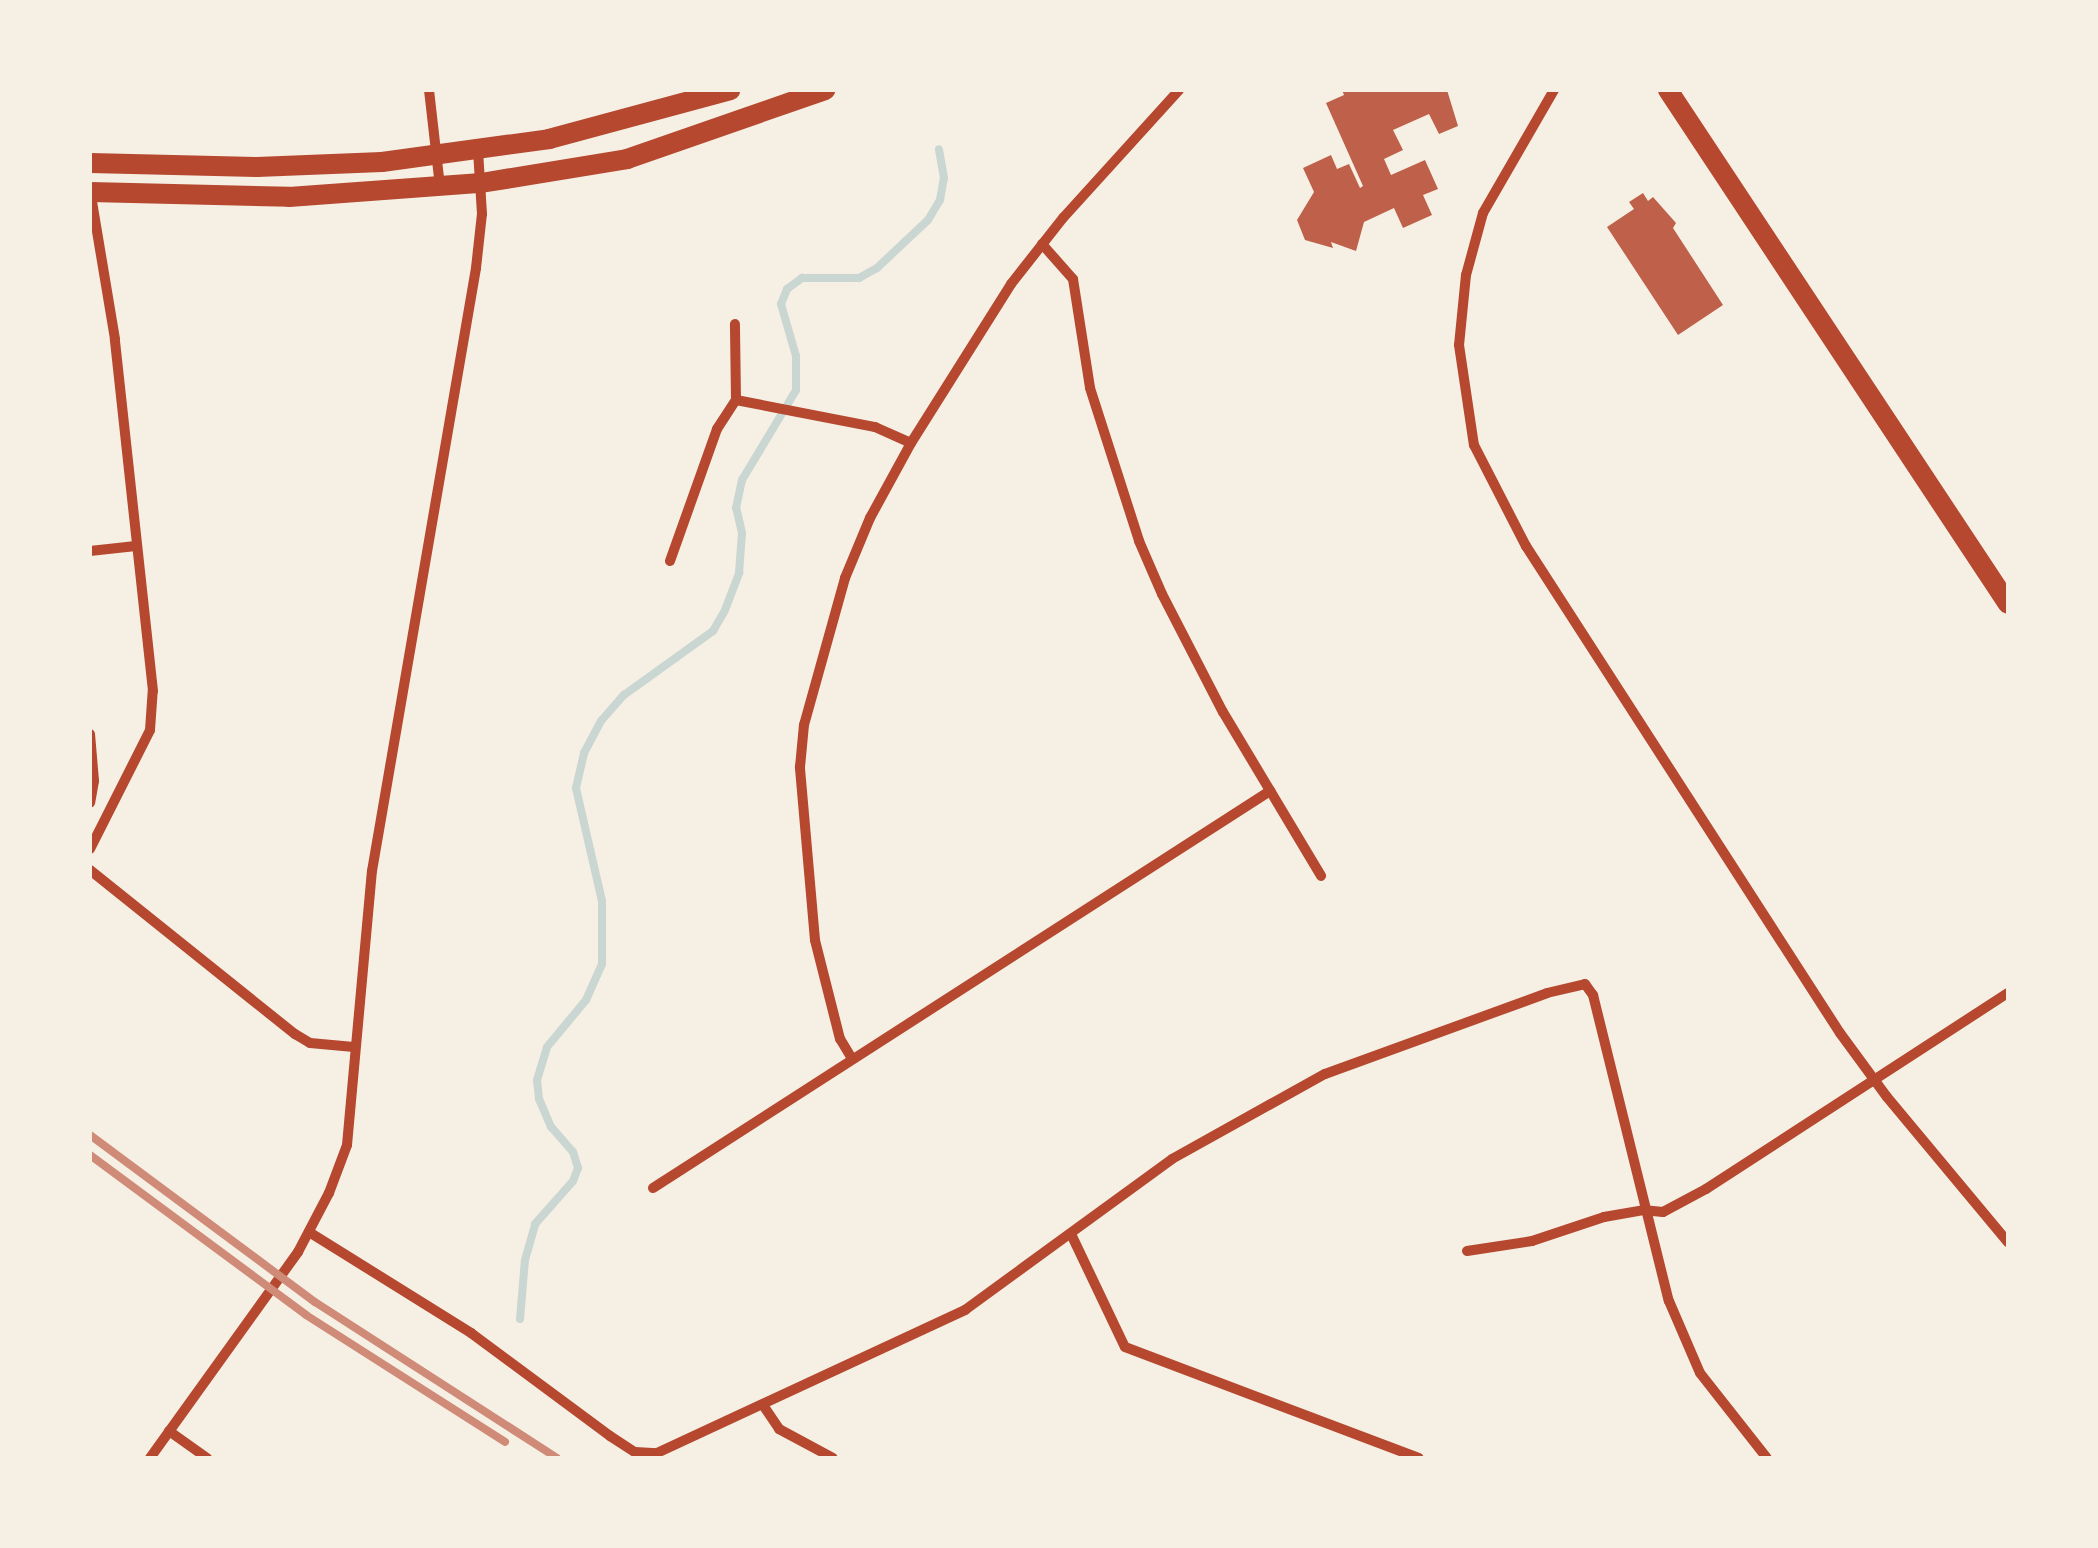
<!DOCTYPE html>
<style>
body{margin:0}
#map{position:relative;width:2098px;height:1548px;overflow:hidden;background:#f6efe4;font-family:"Varela Round",sans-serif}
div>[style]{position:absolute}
.stream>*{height:8px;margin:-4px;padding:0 4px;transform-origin:4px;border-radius:4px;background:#c9d6d2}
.building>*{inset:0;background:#bf614a}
.minor>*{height:10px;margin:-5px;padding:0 5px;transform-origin:5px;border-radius:5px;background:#b5482f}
.primary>*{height:20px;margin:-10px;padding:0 10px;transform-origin:10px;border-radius:10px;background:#b5482f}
.rail>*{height:8px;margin:-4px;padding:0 4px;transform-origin:4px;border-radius:4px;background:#cf8b77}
span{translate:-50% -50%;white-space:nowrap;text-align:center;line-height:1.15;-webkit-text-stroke:8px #f6efe4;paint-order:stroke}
.frame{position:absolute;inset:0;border:92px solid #f6efe4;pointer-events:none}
</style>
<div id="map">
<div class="stream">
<i style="left:520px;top:1319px;width:59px;rotate:-85.2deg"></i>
<i style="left:525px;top:1260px;width:37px;rotate:-74deg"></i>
<i style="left:535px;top:1224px;width:57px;rotate:-48.5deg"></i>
<i style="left:573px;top:1181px;width:14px;rotate:-69deg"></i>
<i style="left:578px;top:1168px;width:17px;rotate:-107deg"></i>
<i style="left:573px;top:1152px;width:33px;rotate:-131deg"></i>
<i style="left:551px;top:1127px;width:30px;rotate:-113deg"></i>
<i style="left:539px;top:1099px;width:19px;rotate:-96deg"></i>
<i style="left:537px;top:1080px;width:34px;rotate:-73deg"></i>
<i style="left:547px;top:1047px;width:61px;rotate:-50.3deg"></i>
<i style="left:586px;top:1000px;width:39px;rotate:-66deg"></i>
<i style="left:602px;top:964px;width:63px;rotate:-90deg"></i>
<i style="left:602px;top:901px;width:116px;rotate:-103deg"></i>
<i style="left:576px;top:788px;width:36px;rotate:-77deg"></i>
<i style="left:584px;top:753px;width:36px;rotate:-62deg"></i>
<i style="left:601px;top:721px;width:35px;rotate:-49deg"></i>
<i style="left:624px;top:695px;width:110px;rotate:-35.7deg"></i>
<i style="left:713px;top:631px;width:24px;rotate:-60deg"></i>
<i style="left:725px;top:610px;width:40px;rotate:-69deg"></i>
<i style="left:739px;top:573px;width:40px;rotate:-85.7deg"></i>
<i style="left:742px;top:533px;width:26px;rotate:-103deg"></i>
<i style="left:736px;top:508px;width:29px;rotate:-78deg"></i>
<i style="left:742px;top:480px;width:105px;rotate:-59deg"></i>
<i style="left:796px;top:390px;width:34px;rotate:-90deg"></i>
<i style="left:796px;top:356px;width:54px;rotate:-106.1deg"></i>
<i style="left:781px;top:304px;width:16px;rotate:-68deg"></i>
<i style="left:787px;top:289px;width:19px;rotate:-36deg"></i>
<i style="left:802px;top:278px;width:57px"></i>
<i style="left:859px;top:278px;width:21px;rotate:-29deg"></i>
<i style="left:877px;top:268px;width:70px;rotate:-43.3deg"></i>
<i style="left:928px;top:220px;width:23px;rotate:-59deg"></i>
<i style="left:940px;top:200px;width:22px;rotate:-80deg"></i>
<i style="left:944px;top:178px;width:29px;rotate:-100deg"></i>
</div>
<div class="building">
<i style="clip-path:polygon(1342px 90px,1447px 90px,1458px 126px,1439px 134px,1429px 114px,1393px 130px,1403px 150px,1384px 159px,1391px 175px,1425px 160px,1438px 189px,1423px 195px,1432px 215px,1403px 228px,1394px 208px,1364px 222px,1356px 251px,1331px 242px,1333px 248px,1305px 240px,1297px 220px,1314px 192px,1303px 168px,1331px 155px,1337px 169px,1349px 164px,1360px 188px,1363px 186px,1326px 103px,1344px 95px)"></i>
<i style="clip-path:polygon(1643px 193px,1648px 201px,1653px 197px,1676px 223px,1673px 228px,1723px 305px,1678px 335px,1607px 227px,1634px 209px,1629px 202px)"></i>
</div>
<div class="minor">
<i style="left:429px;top:90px;width:98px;rotate:83.5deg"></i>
<i style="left:1554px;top:90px;width:142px;rotate:120deg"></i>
<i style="left:1483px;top:213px;width:64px;rotate:105.3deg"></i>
<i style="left:1466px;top:275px;width:70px;rotate:95.7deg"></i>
<i style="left:1459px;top:345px;width:101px;rotate:81.5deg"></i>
<i style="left:1474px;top:445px;width:114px;rotate:62.8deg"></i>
<i style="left:1526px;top:546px;width:579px;rotate:57.19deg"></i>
<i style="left:1840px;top:1033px;width:79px;rotate:53.7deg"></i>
<i style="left:1887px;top:1097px;width:189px;rotate:50.2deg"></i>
<i style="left:1042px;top:244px;width:47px;rotate:48.5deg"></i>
<i style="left:1073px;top:279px;width:110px;rotate:81.1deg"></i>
<i style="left:1090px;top:388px;width:161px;rotate:72.2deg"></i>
<i style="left:1139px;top:541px;width:58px;rotate:66.5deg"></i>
<i style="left:1162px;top:594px;width:133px;rotate:62.7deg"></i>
<i style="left:1223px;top:712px;width:191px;rotate:59.1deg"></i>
<i style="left:736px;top:400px;width:142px;rotate:11deg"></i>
<i style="left:875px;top:427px;width:39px;rotate:24deg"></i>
<i style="left:90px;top:551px;width:46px;rotate:-6.2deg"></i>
<i style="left:670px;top:561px;width:140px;rotate:-70.4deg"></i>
<i style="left:717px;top:429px;width:35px;rotate:-57deg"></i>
<i style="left:736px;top:400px;width:76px;rotate:-90.8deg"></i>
<i style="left:90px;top:734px;width:47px;rotate:85.1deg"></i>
<i style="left:94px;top:781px;width:22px;rotate:100deg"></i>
<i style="left:90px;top:849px;width:133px;rotate:-63.2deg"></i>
<i style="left:150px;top:730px;width:39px;rotate:-86deg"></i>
<i style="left:153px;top:691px;width:354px;rotate:-96.2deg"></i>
<i style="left:115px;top:339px;width:152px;rotate:-99.5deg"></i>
<i style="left:90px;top:870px;width:263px;rotate:38.7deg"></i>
<i style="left:295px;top:1034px;width:17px;rotate:31deg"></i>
<i style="left:310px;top:1043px;width:44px;rotate:5.2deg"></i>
<i style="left:851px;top:1057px;width:21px;rotate:-121deg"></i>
<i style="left:840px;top:1039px;width:102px;rotate:-104.2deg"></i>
<i style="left:815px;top:940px;width:174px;rotate:-95deg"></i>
<i style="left:800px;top:767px;width:42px;rotate:-84.6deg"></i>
<i style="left:804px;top:725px;width:153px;rotate:-74.4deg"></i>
<i style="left:845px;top:578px;width:65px;rotate:-67.4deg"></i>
<i style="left:870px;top:518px;width:85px;rotate:-61.3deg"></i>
<i style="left:911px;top:443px;width:188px;rotate:-57.8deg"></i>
<i style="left:1011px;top:284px;width:84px;rotate:-51.8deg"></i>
<i style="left:1063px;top:218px;width:173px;rotate:-47.8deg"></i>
<i style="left:653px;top:1188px;width:734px;rotate:-32.76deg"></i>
<i style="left:309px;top:1232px;width:191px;rotate:31.9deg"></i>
<i style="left:471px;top:1333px;width:173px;rotate:36.5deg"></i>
<i style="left:610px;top:1436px;width:30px;rotate:33deg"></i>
<i style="left:635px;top:1452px;width:22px;rotate:3deg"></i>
<i style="left:657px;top:1453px;width:340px;rotate:-24.9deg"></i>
<i style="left:965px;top:1310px;width:256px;rotate:-36.1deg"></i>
<i style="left:1172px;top:1159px;width:175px;rotate:-29.1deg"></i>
<i style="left:1325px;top:1074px;width:236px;rotate:-20deg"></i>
<i style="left:1547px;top:993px;width:39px;rotate:-13deg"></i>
<i style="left:1585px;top:984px;width:14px;rotate:54deg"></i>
<i style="left:1593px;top:995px;width:315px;rotate:76.1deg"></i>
<i style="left:1669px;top:1301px;width:78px;rotate:66.7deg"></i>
<i style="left:1700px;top:1373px;width:108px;rotate:51.8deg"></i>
<i style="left:1071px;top:1234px;width:125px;rotate:64.5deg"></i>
<i style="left:1125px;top:1347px;width:314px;rotate:20.7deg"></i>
<i style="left:1467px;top:1251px;width:66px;rotate:-8.7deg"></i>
<i style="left:1532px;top:1241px;width:76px;rotate:-18.4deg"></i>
<i style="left:1604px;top:1217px;width:40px;rotate:-10deg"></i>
<i style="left:1643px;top:1210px;width:20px;rotate:6deg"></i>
<i style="left:1663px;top:1212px;width:49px;rotate:-28.1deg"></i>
<i style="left:1706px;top:1189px;width:360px;rotate:-33deg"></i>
<i style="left:763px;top:1405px;width:29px;rotate:56deg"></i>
<i style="left:779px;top:1429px;width:61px;rotate:28.2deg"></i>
<i style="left:169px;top:1431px;width:47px;rotate:35.4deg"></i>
<i style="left:150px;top:1458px;width:254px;rotate:-54.3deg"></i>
<i style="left:298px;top:1252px;width:67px;rotate:-62.3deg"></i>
<i style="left:329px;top:1193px;width:51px;rotate:-69.4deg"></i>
<i style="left:347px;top:1145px;width:275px;rotate:-84.8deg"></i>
<i style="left:372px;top:871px;width:612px;rotate:-80.21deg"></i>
<i style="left:476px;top:268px;width:54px;rotate:-83.7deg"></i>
<i style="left:482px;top:214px;width:63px;rotate:-93.6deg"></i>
</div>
<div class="primary">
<i style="left:1668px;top:90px;width:616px;rotate:56.52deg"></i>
<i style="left:90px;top:163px;width:167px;rotate:1.4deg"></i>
<i style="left:257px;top:167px;width:125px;rotate:-2.3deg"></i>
<i style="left:382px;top:162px;width:169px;rotate:-7.8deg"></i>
<i style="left:549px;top:139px;width:188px;rotate:-15.1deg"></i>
<i style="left:90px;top:192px;width:199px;rotate:1.4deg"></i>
<i style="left:289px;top:197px;width:193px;rotate:-4.2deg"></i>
<i style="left:481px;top:183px;width:148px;rotate:-9.3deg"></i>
<i style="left:627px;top:159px;width:210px;rotate:-19.2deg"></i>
</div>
<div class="rail">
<i style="left:90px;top:1135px;width:280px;rotate:36.6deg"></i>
<i style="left:315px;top:1302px;width:288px;rotate:32.8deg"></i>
<i style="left:90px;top:1155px;width:269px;rotate:36.5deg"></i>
<i style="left:306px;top:1315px;width:236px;rotate:32.5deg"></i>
</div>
<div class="frame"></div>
</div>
